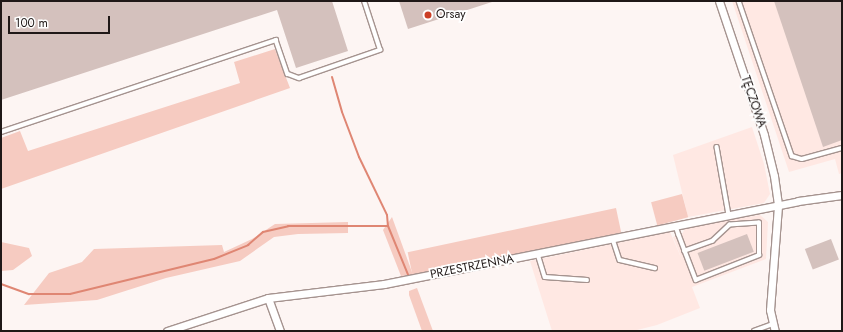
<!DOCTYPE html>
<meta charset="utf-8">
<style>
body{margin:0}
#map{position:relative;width:843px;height:332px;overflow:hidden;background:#fdf5f3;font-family:Jost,sans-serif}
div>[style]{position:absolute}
.built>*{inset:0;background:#ffe8e3}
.green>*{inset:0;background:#f6cbc1;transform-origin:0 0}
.stream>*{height:2px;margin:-1px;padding:0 1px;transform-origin:1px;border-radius:1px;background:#df8673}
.building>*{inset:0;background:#d4c1bd;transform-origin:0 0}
.roads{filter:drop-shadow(1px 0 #a5938f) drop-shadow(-1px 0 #a5938f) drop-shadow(0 1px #a5938f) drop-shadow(0 -1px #a5938f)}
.lane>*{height:3.5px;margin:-1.75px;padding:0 1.75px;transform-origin:1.75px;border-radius:1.75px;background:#fff}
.street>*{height:7px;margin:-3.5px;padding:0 3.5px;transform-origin:3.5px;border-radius:3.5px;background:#fff}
.dots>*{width:11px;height:11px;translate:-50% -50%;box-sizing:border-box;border:2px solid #fff;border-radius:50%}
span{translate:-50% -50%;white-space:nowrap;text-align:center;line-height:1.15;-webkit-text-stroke:3.5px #fff;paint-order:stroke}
.poi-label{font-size:12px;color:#1f1817}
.left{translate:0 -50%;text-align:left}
.street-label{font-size:12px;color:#1f1817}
.frame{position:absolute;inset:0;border:2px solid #1f1817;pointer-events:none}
.scale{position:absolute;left:8px;top:16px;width:102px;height:18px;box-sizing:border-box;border:2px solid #1f1817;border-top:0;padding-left:5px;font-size:12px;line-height:14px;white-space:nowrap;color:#1f1817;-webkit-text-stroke:3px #fff;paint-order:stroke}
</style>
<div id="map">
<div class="built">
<i style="clip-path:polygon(732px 1px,842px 1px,842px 173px,839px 174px,835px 159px,789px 172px)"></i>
<i style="clip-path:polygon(752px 127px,764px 164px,770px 194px,764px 203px,688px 217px,673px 155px)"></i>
<i style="clip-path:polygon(760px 215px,768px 222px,766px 259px,692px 287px,700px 308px,657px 325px,633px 331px,552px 331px,530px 261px,670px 232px,683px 262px,673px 237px,682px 234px,686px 227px)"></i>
</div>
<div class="green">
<i style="clip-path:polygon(275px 49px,290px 88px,1px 189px,1px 138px,20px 131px,28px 151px,240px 83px,234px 62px)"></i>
<i style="left:682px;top:194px;width:24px;height:32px;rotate:75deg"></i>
<i style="left:616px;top:208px;width:25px;height:213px;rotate:78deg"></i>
<i style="clip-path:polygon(392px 217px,408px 261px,413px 275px,401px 276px,383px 230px)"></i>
<i style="clip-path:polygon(348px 222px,348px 233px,298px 234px,274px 237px,240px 261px,166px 278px,97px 300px,24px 305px,49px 273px,82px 262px,94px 249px,222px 245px,224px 252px,252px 239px,275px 224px)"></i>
<i style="clip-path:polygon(1px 242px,29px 248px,32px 256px,13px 270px,1px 271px)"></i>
<i style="clip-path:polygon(417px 288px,433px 331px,422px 331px,409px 295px,409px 291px)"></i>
</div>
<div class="stream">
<i style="left:332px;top:77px;width:36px;rotate:74deg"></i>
<i style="left:342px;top:112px;width:48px;rotate:69.3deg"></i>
<i style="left:359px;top:157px;width:64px;rotate:64.2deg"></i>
<i style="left:387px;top:215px;width:11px;rotate:85deg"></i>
<i style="left:1px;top:284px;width:30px;rotate:20deg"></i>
<i style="left:29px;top:294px;width:41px"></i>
<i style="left:70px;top:294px;width:148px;rotate:-13.7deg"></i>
<i style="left:214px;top:259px;width:37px;rotate:-22deg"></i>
<i style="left:248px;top:245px;width:20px;rotate:-41deg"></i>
<i style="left:263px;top:232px;width:26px;rotate:-13deg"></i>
<i style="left:288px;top:226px;width:100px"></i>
<i style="left:388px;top:226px;width:55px;rotate:67.6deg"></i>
</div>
<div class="building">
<i style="clip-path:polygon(1px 1px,332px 1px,348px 51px,296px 68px,277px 10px,1px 100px)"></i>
<i style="clip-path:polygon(399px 1px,491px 1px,492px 2px,408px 29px)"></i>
<i style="clip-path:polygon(774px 1px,842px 1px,842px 140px,823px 147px)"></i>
<i style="left:747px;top:234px;width:19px;height:53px;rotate:69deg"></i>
<i style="left:831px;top:239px;width:22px;height:28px;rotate:69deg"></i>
</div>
<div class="roads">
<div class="lane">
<i style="left:739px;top:1px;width:164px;rotate:71.1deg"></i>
<i style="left:792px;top:156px;width:10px;rotate:17deg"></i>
<i style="left:802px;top:159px;width:41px;rotate:-15.4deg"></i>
<i style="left:1px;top:132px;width:290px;rotate:-18.5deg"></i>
<i style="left:276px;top:40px;width:36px;rotate:71deg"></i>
<i style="left:288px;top:74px;width:12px;rotate:20deg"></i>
<i style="left:299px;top:78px;width:86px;rotate:-19.1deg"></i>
<i style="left:380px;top:50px;width:52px;rotate:-108.1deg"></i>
<i style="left:717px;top:147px;width:69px;rotate:80deg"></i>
<i style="left:676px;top:226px;width:9px;rotate:72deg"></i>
<i style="left:679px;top:235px;width:17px;rotate:69deg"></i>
<i style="left:685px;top:251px;width:31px;rotate:69deg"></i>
<i style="left:696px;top:280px;width:68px;rotate:-21.6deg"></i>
<i style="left:759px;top:255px;width:32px;rotate:-90deg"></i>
<i style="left:759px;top:223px;width:29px;rotate:176deg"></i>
<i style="left:730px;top:225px;width:23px;rotate:137deg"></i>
<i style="left:713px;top:241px;width:30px;rotate:160deg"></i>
<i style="left:613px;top:239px;width:22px;rotate:72deg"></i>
<i style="left:620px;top:260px;width:36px;rotate:13deg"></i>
<i style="left:538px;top:254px;width:24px;rotate:73deg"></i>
<i style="left:545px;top:277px;width:42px;rotate:4.1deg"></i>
<i style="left:754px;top:331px;width:20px;rotate:-20deg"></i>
</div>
<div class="street">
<i style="left:719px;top:1px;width:141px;rotate:71.4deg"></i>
<i style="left:764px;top:135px;width:42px;rotate:76.3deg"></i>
<i style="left:774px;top:176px;width:30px;rotate:82deg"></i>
<i style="left:778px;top:206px;width:104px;rotate:94.4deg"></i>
<i style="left:770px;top:310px;width:22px;rotate:77deg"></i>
<i style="left:268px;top:298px;width:35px;rotate:70deg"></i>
<i style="left:167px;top:331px;width:106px;rotate:-18.1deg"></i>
<i style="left:268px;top:298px;width:117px;rotate:-6.9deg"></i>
<i style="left:384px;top:284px;width:422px;rotate:-11.3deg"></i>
<i style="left:798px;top:201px;width:44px;rotate:-7.8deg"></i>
</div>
</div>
<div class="dots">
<i style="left:428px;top:15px;background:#cb3f26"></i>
</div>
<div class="poi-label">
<span class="left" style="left:436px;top:15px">Orsay</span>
</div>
<div class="street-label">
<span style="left:753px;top:102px;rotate:71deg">TĘCZOWA</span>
<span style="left:472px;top:267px;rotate:-11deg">PRZESTRZENNA</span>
</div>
<div class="frame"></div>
<div class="scale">100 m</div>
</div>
